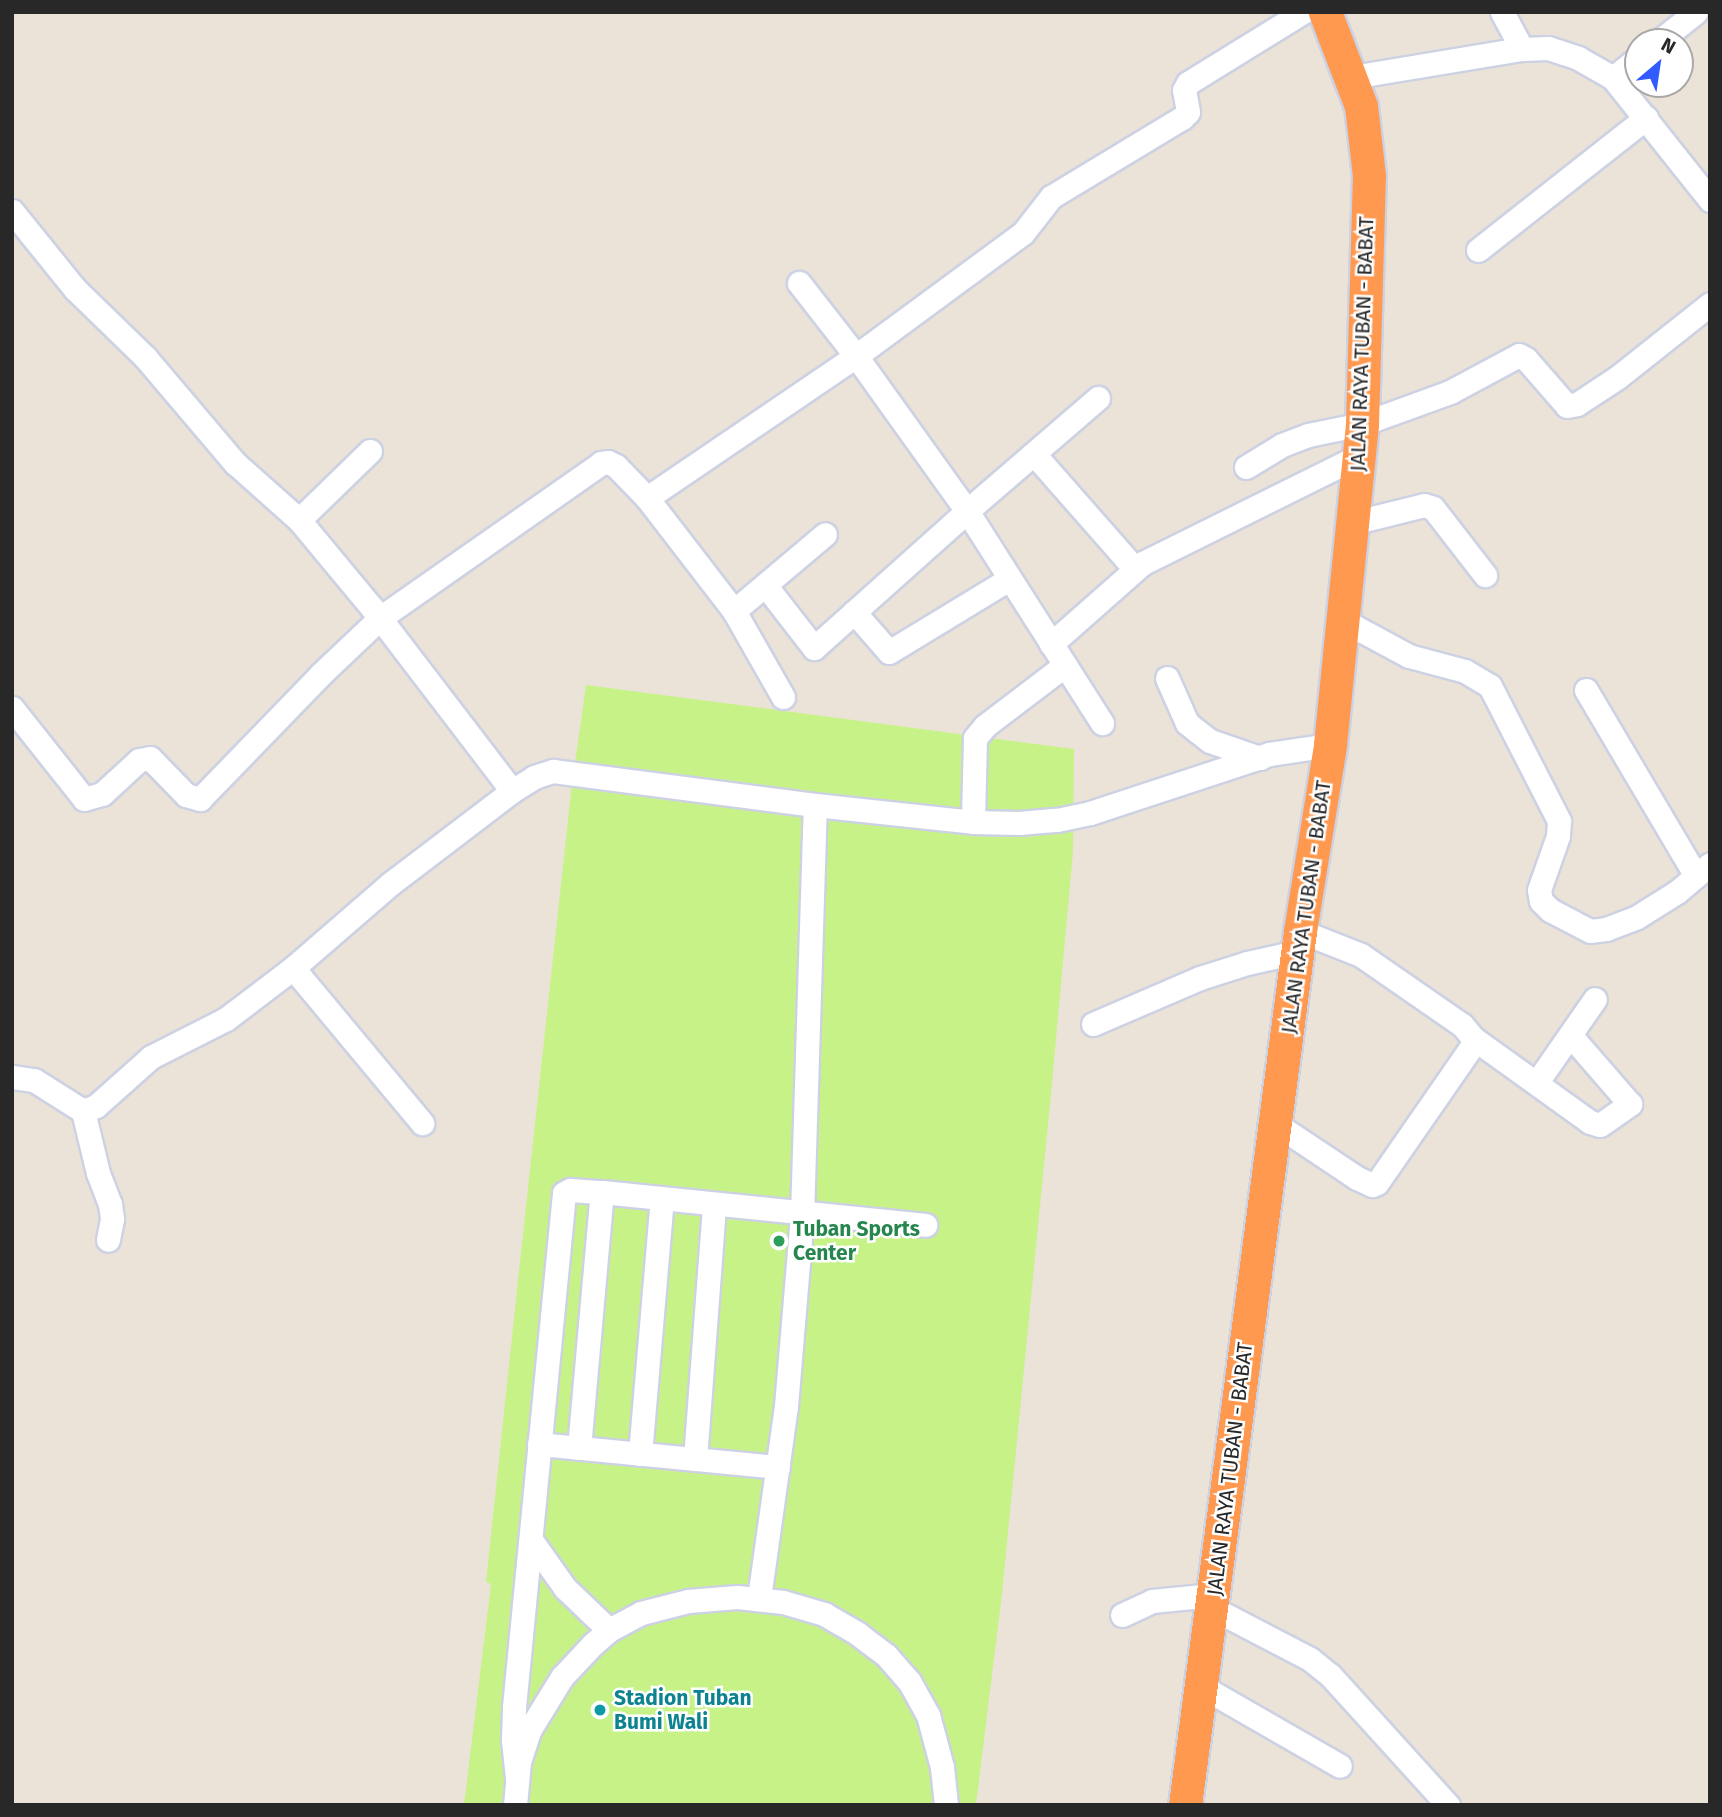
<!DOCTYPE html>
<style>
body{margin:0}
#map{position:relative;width:1722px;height:1817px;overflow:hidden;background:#ece3d8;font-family:"Fira Sans",sans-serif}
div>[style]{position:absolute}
.pitch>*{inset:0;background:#c7f288}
.roads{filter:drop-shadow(2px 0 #cdd2e3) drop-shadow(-2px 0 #cdd2e3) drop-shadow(0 2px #cdd2e3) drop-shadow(0 -2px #cdd2e3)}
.minor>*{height:23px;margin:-11.5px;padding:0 11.5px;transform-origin:11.5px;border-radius:11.5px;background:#fff}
.highway>*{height:33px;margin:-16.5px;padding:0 16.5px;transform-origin:16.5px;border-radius:16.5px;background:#ff9950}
.dots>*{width:19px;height:19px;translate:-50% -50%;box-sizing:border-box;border:4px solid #fff;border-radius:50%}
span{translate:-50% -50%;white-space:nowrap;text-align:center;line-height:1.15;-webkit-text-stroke:5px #fff;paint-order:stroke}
.street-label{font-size:21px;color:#282828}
.leisure-label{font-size:21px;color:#27864d;font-weight:700}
.left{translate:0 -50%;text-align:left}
.culture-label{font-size:21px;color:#0d838f;font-weight:700}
.frame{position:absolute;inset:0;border:14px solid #282828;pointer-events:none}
.north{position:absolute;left:1624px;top:28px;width:70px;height:70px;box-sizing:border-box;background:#fff;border:2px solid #a9a9a9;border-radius:50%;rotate:29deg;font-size:19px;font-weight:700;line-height:28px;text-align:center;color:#282828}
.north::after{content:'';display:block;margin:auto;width:24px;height:32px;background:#325bff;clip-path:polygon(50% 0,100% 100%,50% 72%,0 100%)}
</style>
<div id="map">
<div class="pitch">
<i style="clip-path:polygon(586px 685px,1074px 749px,1073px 852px,1051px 1094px,1002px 1594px,976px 1805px,464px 1805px,491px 1584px,486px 1582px,519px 1271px,571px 792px)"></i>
</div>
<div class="roads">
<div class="minor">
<i style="left:1502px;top:12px;width:42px;rotate:61.6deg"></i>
<i style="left:1658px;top:42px;width:48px;rotate:-38.3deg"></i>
<i style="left:1352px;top:77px;width:172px;rotate:-9.4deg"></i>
<i style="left:1522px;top:49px;width:26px;rotate:-2deg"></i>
<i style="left:1548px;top:48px;width:32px;rotate:18deg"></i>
<i style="left:1578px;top:58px;width:40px;rotate:29.7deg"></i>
<i style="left:1613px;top:78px;width:156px;rotate:51.5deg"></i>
<i style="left:1613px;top:78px;width:32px;rotate:-39deg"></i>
<i style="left:12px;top:211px;width:100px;rotate:51.1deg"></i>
<i style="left:75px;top:289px;width:98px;rotate:44.2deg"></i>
<i style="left:145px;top:357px;width:139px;rotate:49.7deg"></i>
<i style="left:235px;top:463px;width:86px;rotate:41.7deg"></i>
<i style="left:299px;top:520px;width:116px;rotate:50.3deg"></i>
<i style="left:373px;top:609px;width:229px;rotate:52.6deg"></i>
<i style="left:1478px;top:250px;width:214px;rotate:-38.2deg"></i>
<i style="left:799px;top:283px;width:93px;rotate:52deg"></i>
<i style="left:856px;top:356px;width:191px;rotate:54.4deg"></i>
<i style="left:967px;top:511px;width:183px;rotate:57.5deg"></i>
<i style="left:1065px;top:665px;width:101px;rotate:142.7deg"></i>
<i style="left:985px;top:726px;width:16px;rotate:130deg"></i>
<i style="left:975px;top:738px;width:84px;rotate:91.4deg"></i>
<i style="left:1034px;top:454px;width:153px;rotate:48.7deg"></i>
<i style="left:1246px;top:467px;width:42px;rotate:-31.4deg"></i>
<i style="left:1282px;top:445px;width:28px;rotate:-21deg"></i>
<i style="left:1308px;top:435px;width:55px;rotate:-11.5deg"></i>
<i style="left:1362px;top:424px;width:94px;rotate:-20deg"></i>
<i style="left:1450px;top:392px;width:78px;rotate:-28.2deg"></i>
<i style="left:1519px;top:355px;width:8px;rotate:30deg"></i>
<i style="left:1526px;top:359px;width:62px;rotate:48.9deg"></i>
<i style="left:1567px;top:406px;width:10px;rotate:-11deg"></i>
<i style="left:1577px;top:404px;width:49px;rotate:-33.4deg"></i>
<i style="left:1618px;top:377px;width:117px;rotate:-38.4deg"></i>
<i style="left:647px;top:498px;width:253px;rotate:-34.2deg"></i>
<i style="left:856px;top:356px;width:207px;rotate:-36.4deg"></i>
<i style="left:1023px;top:233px;width:46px;rotate:-52.1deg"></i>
<i style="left:1051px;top:197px;width:153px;rotate:-31.1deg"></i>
<i style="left:1182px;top:118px;width:8px;rotate:-45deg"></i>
<i style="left:1188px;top:112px;width:22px;rotate:-100deg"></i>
<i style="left:1184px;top:90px;width:8px;rotate:-60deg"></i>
<i style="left:1188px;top:83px;width:135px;rotate:-31.7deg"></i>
<i style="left:299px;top:520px;width:99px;rotate:-44.2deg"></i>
<i style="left:1352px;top:523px;width:74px;rotate:-14deg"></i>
<i style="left:1424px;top:505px;width:9px;rotate:18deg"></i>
<i style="left:1433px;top:508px;width:85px;rotate:52.2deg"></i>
<i style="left:765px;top:585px;width:80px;rotate:52.1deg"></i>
<i style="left:814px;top:648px;width:205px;rotate:-41.8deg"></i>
<i style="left:967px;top:511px;width:173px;rotate:-40.8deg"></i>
<i style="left:734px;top:611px;width:119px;rotate:-40.2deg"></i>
<i style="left:854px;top:612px;width:53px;rotate:48.8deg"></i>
<i style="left:889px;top:652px;width:140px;rotate:-31.3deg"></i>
<i style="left:1344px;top:621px;width:74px;rotate:28.3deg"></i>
<i style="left:1409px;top:656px;width:58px;rotate:15deg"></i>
<i style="left:1465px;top:671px;width:29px;rotate:31deg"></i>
<i style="left:1490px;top:686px;width:152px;rotate:62.9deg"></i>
<i style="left:1559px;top:821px;width:15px;rotate:94deg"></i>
<i style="left:1558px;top:836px;width:57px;rotate:109.4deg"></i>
<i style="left:1539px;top:890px;width:11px;rotate:80deg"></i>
<i style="left:1541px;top:901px;width:13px;rotate:45deg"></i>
<i style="left:1550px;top:910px;width:45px;rotate:27.7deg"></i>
<i style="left:1590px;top:931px;width:16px;rotate:-7deg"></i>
<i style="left:1606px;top:929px;width:33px;rotate:-21deg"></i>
<i style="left:1637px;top:917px;width:47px;rotate:-32deg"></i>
<i style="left:1677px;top:892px;width:43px;rotate:-40.3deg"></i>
<i style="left:1051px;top:644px;width:123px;rotate:-41.4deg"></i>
<i style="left:1143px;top:563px;width:241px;rotate:-26.4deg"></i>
<i style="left:1065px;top:665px;width:69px;rotate:57.5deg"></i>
<i style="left:1167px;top:678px;width:49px;rotate:66deg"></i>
<i style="left:1187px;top:723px;width:13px;rotate:39deg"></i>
<i style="left:1197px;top:731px;width:16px;rotate:38deg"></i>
<i style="left:1210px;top:741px;width:53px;rotate:18.8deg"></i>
<i style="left:1586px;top:690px;width:216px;rotate:59.4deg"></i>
<i style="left:12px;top:708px;width:116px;rotate:51.6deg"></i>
<i style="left:84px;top:799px;width:19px;rotate:-16deg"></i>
<i style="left:102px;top:794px;width:50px;rotate:-42.6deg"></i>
<i style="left:139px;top:760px;width:11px;rotate:-10deg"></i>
<i style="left:150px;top:758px;width:52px;rotate:45.8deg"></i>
<i style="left:186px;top:795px;width:15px;rotate:16deg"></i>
<i style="left:200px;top:799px;width:174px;rotate:-45.9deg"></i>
<i style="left:321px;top:674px;width:81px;rotate:-43.5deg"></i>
<i style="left:380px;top:618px;width:270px;rotate:-35deg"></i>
<i style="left:601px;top:463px;width:7px;rotate:-8deg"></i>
<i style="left:608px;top:462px;width:9px;rotate:27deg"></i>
<i style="left:616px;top:466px;width:45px;rotate:45.9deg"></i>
<i style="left:647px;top:498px;width:143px;rotate:52.4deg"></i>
<i style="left:734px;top:611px;width:99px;rotate:60.3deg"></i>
<i style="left:293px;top:968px;width:202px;rotate:50.2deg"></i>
<i style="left:1093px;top:1024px;width:116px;rotate:-23.3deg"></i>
<i style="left:1200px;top:978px;width:49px;rotate:-17.7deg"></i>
<i style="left:1247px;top:963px;width:51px;rotate:-12.4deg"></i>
<i style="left:1473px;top:1038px;width:144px;rotate:35.7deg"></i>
<i style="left:1590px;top:1122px;width:10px;rotate:17deg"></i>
<i style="left:1600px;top:1125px;width:37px;rotate:-35deg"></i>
<i style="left:1630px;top:1104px;width:91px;rotate:-131deg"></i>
<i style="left:12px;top:1077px;width:22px;rotate:8deg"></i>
<i style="left:34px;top:1080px;width:58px;rotate:32.3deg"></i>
<i style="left:83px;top:1111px;width:14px;rotate:-21deg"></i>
<i style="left:96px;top:1106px;width:74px;rotate:-41.7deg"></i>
<i style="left:151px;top:1057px;width:84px;rotate:-26.9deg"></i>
<i style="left:226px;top:1019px;width:84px;rotate:-37.3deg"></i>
<i style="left:293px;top:968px;width:128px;rotate:-40.9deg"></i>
<i style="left:390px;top:884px;width:153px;rotate:-37.3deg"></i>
<i style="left:512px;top:791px;width:26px;rotate:-32deg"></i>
<i style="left:534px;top:777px;width:20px;rotate:-18deg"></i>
<i style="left:553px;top:771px;width:264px;rotate:7.4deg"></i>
<i style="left:815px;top:805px;width:159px;rotate:6.1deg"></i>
<i style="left:973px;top:822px;width:46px;rotate:1.2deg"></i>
<i style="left:1019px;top:823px;width:38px;rotate:-5deg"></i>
<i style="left:1057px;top:820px;width:34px;rotate:-12deg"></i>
<i style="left:1090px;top:813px;width:188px;rotate:-18.2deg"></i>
<i style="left:1269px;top:754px;width:62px;rotate:-8.4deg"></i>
<i style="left:1537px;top:1082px;width:101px;rotate:-55.1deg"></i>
<i style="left:83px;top:1111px;width:64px;rotate:76.4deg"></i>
<i style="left:98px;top:1173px;width:33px;rotate:69deg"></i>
<i style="left:110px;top:1204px;width:15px;rotate:82deg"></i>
<i style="left:112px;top:1219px;width:21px;rotate:101deg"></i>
<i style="left:1276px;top:1124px;width:97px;rotate:33.7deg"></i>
<i style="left:1357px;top:1178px;width:17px;rotate:25deg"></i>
<i style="left:1372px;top:1185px;width:5px;rotate:-22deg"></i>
<i style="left:1377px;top:1183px;width:167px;rotate:-55.3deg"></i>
<i style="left:1472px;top:1046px;width:8px;rotate:-83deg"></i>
<i style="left:1473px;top:1038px;width:17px;rotate:-130deg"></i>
<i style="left:1462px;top:1025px;width:123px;rotate:-145.3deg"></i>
<i style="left:1361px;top:955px;width:66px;rotate:-158.5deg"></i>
<i style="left:539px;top:1444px;width:240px;rotate:5.5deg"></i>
<i style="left:579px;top:1448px;width:257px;rotate:-84.9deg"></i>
<i style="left:640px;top:1454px;width:256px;rotate:-85.1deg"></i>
<i style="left:695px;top:1459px;width:255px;rotate:-85.7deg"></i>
<i style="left:531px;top:1540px;width:59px;rotate:54.7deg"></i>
<i style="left:565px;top:1588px;width:61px;rotate:43.7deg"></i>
<i style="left:759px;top:1598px;width:194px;rotate:-82deg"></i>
<i style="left:786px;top:1406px;width:192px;rotate:-85.2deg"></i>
<i style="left:802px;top:1215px;width:410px;rotate:-88.2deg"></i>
<i style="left:1212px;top:1608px;width:110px;rotate:27.5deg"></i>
<i style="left:1310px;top:1659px;width:26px;rotate:39deg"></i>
<i style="left:1330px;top:1675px;width:176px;rotate:47.8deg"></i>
<i style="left:1122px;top:1615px;width:33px;rotate:-25deg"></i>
<i style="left:1152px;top:1601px;width:61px;rotate:-5.6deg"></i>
<i style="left:1201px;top:1686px;width:160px;rotate:29.9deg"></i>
<i style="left:517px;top:1778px;width:39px;rotate:-96deg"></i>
<i style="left:513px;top:1739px;width:32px;rotate:-88deg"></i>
<i style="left:514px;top:1707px;width:516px;rotate:-84.44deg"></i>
<i style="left:564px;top:1193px;width:7px;rotate:-27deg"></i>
<i style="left:570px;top:1190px;width:32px;rotate:4deg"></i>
<i style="left:602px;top:1192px;width:325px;rotate:5.8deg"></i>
<i style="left:515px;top:1805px;width:43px;rotate:-84.7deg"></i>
<i style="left:519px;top:1762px;width:35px;rotate:-72deg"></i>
<i style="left:530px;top:1729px;width:61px;rotate:-58.4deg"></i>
<i style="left:562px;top:1677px;width:45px;rotate:-46.8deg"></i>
<i style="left:593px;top:1644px;width:21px;rotate:-41deg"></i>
<i style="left:609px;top:1630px;width:36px;rotate:-28deg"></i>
<i style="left:641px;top:1613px;width:49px;rotate:-14.3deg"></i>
<i style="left:688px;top:1601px;width:49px;rotate:-4.7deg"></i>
<i style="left:737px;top:1597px;width:46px;rotate:6.2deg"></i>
<i style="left:783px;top:1602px;width:43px;rotate:16.3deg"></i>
<i style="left:824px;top:1614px;width:39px;rotate:30deg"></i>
<i style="left:858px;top:1634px;width:35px;rotate:37deg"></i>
<i style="left:886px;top:1655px;width:35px;rotate:49deg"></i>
<i style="left:909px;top:1681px;width:39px;rotate:61deg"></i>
<i style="left:928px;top:1715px;width:54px;rotate:74.9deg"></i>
<i style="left:942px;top:1767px;width:38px;rotate:84deg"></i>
</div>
<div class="highway">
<i style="left:1185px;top:1805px;width:882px;rotate:-82.5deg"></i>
<i style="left:1300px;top:931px;width:188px;rotate:-80.8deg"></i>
<i style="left:1330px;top:745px;width:323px;rotate:-84.3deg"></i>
<i style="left:1362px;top:424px;width:248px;rotate:-88.4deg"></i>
<i style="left:1369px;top:176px;width:70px;rotate:-96.5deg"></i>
<i style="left:1361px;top:106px;width:101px;rotate:-111deg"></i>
</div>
</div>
<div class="dots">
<i style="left:779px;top:1241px;background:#2e9e5b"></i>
<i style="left:600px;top:1710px;background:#0f9aa8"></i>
</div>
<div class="street-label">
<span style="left:1362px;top:344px;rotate:-88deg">JALAN RAYA TUBAN - BABAT</span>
<span style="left:1306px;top:907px;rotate:-82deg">JALAN RAYA TUBAN - BABAT</span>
<span style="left:1230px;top:1469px;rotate:-83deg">JALAN RAYA TUBAN - BABAT</span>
</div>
<div class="leisure-label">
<span class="left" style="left:793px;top:1241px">Tuban Sports<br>Center</span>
</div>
<div class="culture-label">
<span class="left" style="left:614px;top:1710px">Stadion Tuban<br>Bumi Wali</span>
</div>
<div class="frame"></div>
<div class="north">N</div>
</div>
